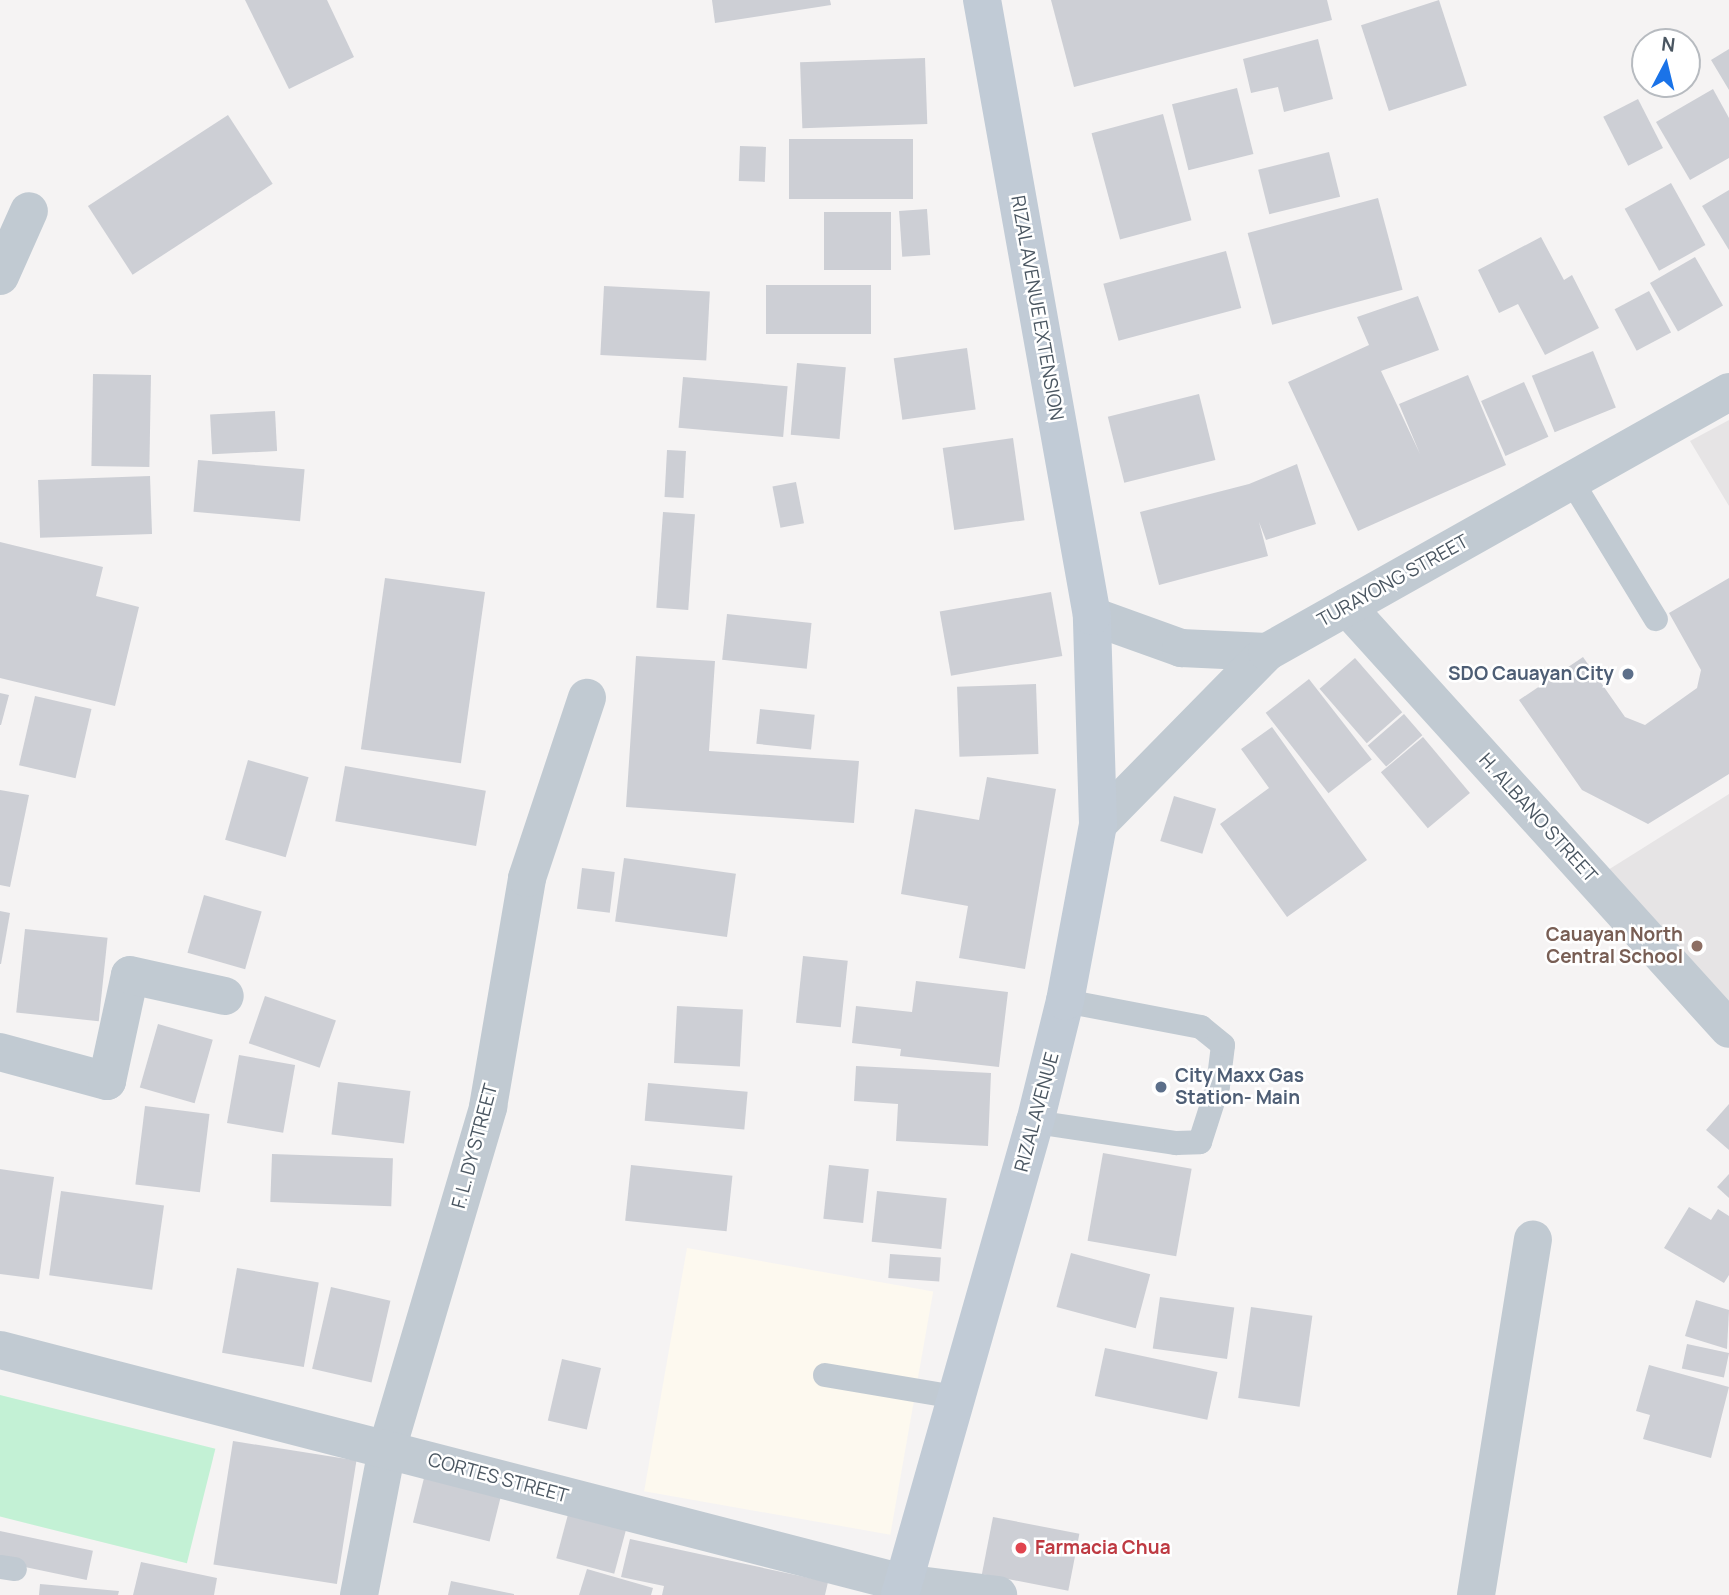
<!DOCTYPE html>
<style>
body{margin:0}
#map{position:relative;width:1729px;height:1595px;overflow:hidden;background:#f5f3f3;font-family:Manrope,sans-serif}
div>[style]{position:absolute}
.commercial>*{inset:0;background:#fdf9ef;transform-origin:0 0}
.education>*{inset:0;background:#e6e4e5}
.green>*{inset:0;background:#c3f1d5;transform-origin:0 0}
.building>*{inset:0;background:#cdcfd5;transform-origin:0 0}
.service>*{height:24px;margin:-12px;padding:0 12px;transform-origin:12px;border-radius:12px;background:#c1cad2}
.minor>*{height:38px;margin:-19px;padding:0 19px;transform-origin:19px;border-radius:19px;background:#c1cad2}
.tertiary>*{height:38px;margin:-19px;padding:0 19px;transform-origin:19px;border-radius:19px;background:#c1cad2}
.secondary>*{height:38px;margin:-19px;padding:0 19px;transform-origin:19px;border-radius:19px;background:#c1cbd6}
.dots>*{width:19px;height:19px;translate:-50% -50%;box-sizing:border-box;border:4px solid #fff;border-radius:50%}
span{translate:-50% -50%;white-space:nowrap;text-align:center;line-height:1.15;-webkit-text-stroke:5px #fff;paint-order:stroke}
.street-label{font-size:19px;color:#4a5661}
.service-label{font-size:19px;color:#4e5e75;font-weight:700}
.right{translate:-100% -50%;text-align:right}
.left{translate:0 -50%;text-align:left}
.education-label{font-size:19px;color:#785e54;font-weight:700}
.health-label{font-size:19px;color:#be3a42;font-weight:700}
.north{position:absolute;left:1631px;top:28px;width:70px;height:70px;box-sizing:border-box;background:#fff;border:2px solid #b7bbc0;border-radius:50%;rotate:7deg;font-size:19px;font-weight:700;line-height:28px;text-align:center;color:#4a5661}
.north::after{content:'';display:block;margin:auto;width:24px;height:32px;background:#1a73e8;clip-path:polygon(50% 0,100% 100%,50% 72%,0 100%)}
</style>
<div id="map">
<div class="commercial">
<i style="left:687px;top:1248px;width:250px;height:247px;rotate:10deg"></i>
</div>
<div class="education">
<i style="clip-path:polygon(1729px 420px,1729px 506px,1690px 441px)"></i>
<i style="clip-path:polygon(1729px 794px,1729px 1017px,1600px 875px)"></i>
</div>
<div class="green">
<i style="left:0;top:1395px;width:222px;height:118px;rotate:14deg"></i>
</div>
<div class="building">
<i style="clip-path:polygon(245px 0,327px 0,354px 57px,289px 89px)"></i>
<i style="clip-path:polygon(712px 0,830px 0,831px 5px,715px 23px)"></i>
<i style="clip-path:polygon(1051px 0,1327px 0,1332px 20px,1074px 87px)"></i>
<i style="left:1439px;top:0;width:90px;height:82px;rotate:72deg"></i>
<i style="clip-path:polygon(1318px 39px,1333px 99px,1284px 112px,1278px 87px,1251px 93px,1243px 59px)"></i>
<i style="clip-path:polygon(1729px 49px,1729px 90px,1711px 60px)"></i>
<i style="left:925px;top:58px;width:66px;height:125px;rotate:88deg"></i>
<i style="left:1237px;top:88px;width:68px;height:67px;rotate:76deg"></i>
<i style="clip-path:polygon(1713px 89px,1729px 118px,1729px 158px,1690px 180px,1656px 122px)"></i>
<i style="left:1638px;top:99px;width:55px;height:39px;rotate:63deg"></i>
<i style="left:1163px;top:114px;width:110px;height:74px;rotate:75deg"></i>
<i style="left:228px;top:115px;width:82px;height:167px;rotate:57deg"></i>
<i style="left:913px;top:139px;width:60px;height:124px;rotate:90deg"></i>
<i style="left:740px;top:146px;width:26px;height:35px;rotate:2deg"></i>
<i style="left:1329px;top:152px;width:46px;height:73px;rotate:76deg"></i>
<i style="left:1671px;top:183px;width:71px;height:53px;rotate:61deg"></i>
<i style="clip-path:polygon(1729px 190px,1729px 250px,1702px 206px)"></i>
<i style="left:1378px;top:198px;width:95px;height:135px;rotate:75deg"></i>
<i style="left:927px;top:209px;width:46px;height:28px;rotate:86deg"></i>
<i style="left:891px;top:212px;width:58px;height:67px;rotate:90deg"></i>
<i style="clip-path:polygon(1541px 237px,1564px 280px,1572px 275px,1599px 328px,1545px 355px,1518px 304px,1499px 313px,1478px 270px)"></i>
<i style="left:1226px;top:251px;width:59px;height:127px;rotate:75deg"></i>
<i style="left:1695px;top:257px;width:56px;height:52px;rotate:60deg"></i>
<i style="left:766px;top:285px;width:105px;height:49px"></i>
<i style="left:604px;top:286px;width:106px;height:69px;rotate:3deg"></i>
<i style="left:1649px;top:291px;width:47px;height:39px;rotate:62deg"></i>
<i style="clip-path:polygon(1418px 296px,1439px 350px,1381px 371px,1420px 454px,1399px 404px,1468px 375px,1506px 465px,1358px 531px,1288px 382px,1369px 345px,1357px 317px)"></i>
<i style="left:967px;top:348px;width:62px;height:74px;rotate:82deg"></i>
<i style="left:1593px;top:351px;width:61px;height:66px;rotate:68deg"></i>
<i style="left:797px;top:363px;width:49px;height:72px;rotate:5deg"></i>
<i style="left:93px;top:374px;width:58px;height:92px;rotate:1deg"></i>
<i style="left:683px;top:377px;width:105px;height:51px;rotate:5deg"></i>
<i style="left:1524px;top:382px;width:60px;height:47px;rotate:66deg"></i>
<i style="left:1199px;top:394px;width:68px;height:94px;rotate:76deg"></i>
<i style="left:275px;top:411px;width:40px;height:65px;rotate:87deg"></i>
<i style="left:1013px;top:438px;width:83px;height:71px;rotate:82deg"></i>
<i style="left:667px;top:450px;width:19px;height:47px;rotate:3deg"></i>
<i style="left:198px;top:460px;width:107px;height:52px;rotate:5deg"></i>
<i style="clip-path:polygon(1297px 464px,1316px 524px,1266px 540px,1259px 522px,1268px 556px,1159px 585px,1140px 512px,1249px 484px)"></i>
<i style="left:150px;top:476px;width:58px;height:112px;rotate:88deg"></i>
<i style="left:796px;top:482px;width:42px;height:24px;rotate:79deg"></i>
<i style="left:663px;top:512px;width:32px;height:96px;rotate:4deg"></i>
<i style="clip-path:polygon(0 542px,103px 567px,96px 596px,139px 607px,115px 706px,0 678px)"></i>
<i style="left:385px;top:578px;width:101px;height:173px;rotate:8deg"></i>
<i style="clip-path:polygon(1729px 578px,1729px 774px,1648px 824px,1582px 790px,1519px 700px,1583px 657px,1625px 717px,1645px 725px,1697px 688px,1701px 670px,1669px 613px)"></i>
<i style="left:1051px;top:592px;width:65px;height:113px;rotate:80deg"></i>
<i style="left:727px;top:614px;width:85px;height:46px;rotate:6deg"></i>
<i style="clip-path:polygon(636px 656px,715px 661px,709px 751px,859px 761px,854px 823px,626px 807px)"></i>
<i style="left:1355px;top:658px;width:72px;height:47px;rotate:49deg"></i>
<i style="left:1309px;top:679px;width:102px;height:55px;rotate:52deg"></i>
<i style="left:1036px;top:684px;width:70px;height:79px;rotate:88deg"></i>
<i style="clip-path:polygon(0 693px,9px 695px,1px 725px,0 725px)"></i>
<i style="left:35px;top:696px;width:58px;height:71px;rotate:13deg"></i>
<i style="left:760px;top:709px;width:55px;height:35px;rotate:6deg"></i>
<i style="left:1404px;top:714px;width:28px;height:48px;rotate:49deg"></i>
<i style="clip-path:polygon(1272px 727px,1367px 860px,1287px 917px,1220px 824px,1269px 788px,1241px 749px)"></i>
<i style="left:1423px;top:737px;width:73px;height:55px;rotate:50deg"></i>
<i style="left:248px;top:760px;width:63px;height:83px;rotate:16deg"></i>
<i style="left:345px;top:766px;width:143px;height:56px;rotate:10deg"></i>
<i style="clip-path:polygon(987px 777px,1056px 789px,1025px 969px,959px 958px,968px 906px,901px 894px,915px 809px,979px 820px)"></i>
<i style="clip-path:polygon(0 790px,29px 795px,10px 887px,0 885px)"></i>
<i style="left:1174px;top:796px;width:44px;height:47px;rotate:17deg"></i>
<i style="left:624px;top:858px;width:113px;height:64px;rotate:8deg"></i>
<i style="left:582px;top:868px;width:33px;height:41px;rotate:7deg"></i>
<i style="left:204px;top:895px;width:60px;height:60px;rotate:16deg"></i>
<i style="clip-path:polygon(0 911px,10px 913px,1px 964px,0 964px)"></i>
<i style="left:25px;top:929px;width:83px;height:84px;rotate:6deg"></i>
<i style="left:803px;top:956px;width:45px;height:67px;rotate:6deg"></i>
<i style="clip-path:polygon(916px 981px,1008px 992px,999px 1067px,900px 1056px,901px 1049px,852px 1043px,856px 1006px,912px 1012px)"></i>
<i style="left:265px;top:996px;width:75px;height:50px;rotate:19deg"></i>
<i style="left:677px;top:1006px;width:66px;height:57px;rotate:3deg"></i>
<i style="left:158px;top:1024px;width:57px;height:66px;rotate:16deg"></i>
<i style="left:239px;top:1055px;width:57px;height:69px;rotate:10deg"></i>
<i style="clip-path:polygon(856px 1066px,991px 1073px,988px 1146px,896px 1141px,898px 1104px,854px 1101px)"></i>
<i style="left:338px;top:1082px;width:73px;height:53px;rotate:7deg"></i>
<i style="left:648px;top:1083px;width:100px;height:38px;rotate:5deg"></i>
<i style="clip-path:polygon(1729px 1104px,1729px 1150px,1706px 1130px)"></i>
<i style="left:145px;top:1106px;width:65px;height:79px;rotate:7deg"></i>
<i style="left:1103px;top:1153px;width:90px;height:89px;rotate:10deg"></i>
<i style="left:272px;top:1154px;width:121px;height:48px;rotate:2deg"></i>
<i style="left:631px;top:1165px;width:102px;height:56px;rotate:6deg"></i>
<i style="left:829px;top:1165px;width:40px;height:54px;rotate:6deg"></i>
<i style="clip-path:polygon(0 1169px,54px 1177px,39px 1279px,0 1274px)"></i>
<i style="clip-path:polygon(1729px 1174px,1729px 1198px,1717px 1187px)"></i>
<i style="left:61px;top:1191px;width:104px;height:85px;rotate:8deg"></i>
<i style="left:877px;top:1191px;width:70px;height:51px;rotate:6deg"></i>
<i style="clip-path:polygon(1689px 1207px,1711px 1220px,1718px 1209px,1729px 1216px,1729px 1275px,1724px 1283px,1664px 1248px)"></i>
<i style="left:1071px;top:1253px;width:82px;height:56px;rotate:15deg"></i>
<i style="left:890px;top:1254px;width:51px;height:24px;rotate:4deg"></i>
<i style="left:237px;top:1268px;width:83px;height:86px;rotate:10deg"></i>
<i style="left:331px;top:1287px;width:61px;height:84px;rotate:13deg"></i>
<i style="left:1160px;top:1297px;width:75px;height:52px;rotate:8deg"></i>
<i style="clip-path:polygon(1696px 1300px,1729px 1310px,1727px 1349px,1685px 1336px)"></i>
<i style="left:1251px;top:1307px;width:62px;height:92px;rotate:8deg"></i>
<i style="left:1687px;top:1344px;width:43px;height:25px;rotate:12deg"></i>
<i style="left:1105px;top:1348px;width:115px;height:49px;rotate:12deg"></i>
<i style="left:562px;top:1359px;width:40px;height:63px;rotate:13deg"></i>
<i style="clip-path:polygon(1649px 1365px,1729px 1387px,1711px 1458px,1643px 1439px,1650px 1415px,1636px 1411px)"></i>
<i style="left:233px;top:1441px;width:125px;height:125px;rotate:9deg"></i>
<i style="left:426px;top:1470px;width:79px;height:54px;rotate:14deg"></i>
<i style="left:570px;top:1507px;width:60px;height:53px;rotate:15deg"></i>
<i style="left:993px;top:1517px;width:88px;height:58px;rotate:11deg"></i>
<i style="left:0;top:1531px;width:95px;height:30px;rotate:12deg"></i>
<i style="clip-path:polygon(630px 1539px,828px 1582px,825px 1595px,662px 1595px,664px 1586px,621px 1577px)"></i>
<i style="clip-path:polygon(141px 1562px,217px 1578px,214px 1595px,133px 1595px)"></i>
<i style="clip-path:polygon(587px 1569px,653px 1588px,651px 1595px,579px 1595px)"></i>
<i style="clip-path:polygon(451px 1581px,514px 1594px,514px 1595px,448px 1595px)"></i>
<i style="clip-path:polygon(40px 1584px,119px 1591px,118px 1595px,39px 1595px)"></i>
</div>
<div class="service">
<i style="left:1571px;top:480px;width:163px;rotate:58.6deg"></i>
<i style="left:1035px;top:1122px;width:143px;rotate:8.5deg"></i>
<i style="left:1176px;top:1143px;width:24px;rotate:-2deg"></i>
<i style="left:1200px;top:1142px;width:59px;rotate:-72.2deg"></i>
<i style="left:1218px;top:1086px;width:41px;rotate:-83deg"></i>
<i style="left:1223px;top:1045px;width:28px;rotate:-141deg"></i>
<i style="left:1201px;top:1027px;width:138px;rotate:-169.2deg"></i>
<i style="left:825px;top:1375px;width:132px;rotate:9.6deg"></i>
<i style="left:0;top:1567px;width:15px;rotate:8deg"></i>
</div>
<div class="minor">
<i style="left:0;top:276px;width:71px;rotate:-66deg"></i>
<i style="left:1347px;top:607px;width:569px;rotate:47.85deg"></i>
<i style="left:0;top:1052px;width:111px;rotate:15.2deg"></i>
<i style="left:107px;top:1081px;width:108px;rotate:-77.8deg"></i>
<i style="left:130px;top:975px;width:97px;rotate:12.5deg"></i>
<i style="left:903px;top:1583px;width:96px;rotate:7.2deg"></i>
<i style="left:359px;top:1595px;width:149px;rotate:-79.1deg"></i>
<i style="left:387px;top:1449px;width:357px;rotate:-73.5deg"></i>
<i style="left:488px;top:1107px;width:232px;rotate:-80.3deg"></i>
<i style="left:527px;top:878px;width:190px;rotate:-71.6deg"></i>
<i style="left:1476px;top:1595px;width:360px;rotate:-80.9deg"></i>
</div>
<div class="tertiary">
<i style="left:1092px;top:616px;width:95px;rotate:19.8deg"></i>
<i style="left:1181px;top:648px;width:86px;rotate:2.7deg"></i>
<i style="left:1098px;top:824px;width:241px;rotate:-45.5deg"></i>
<i style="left:1267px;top:652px;width:530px;rotate:-29.37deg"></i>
<i style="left:0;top:1350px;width:933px;rotate:14.47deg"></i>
</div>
<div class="secondary">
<i style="left:900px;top:1595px;width:492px;rotate:-74.1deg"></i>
<i style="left:1035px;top:1122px;width:125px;rotate:-76.1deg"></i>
<i style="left:1065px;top:1001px;width:180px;rotate:-79.4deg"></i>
<i style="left:1098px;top:824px;width:208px;rotate:-91.7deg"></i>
<i style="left:1092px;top:616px;width:626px;rotate:-100.12deg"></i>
</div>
<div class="dots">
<i style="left:1628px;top:674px;background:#5c6f8a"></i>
<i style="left:1697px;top:946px;background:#8d6e63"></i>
<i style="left:1161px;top:1087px;background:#5c6f8a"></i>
<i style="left:1021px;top:1548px;background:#e0444e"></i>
</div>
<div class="street-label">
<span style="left:1037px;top:308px;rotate:80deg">RIZAL AVENUE EXTENSION</span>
<span style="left:1393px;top:581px;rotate:-29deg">TURAYONG STREET</span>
<span style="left:1538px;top:818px;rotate:48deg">H. ALBANO STREET</span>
<span style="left:1037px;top:1112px;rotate:-75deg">RIZAL AVENUE</span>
<span style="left:475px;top:1146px;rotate:-75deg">F. L. DY STREET</span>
<span style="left:498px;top:1478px;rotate:15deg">CORTES STREET</span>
</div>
<div class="service-label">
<span class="right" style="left:1614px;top:674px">SDO Cauayan City</span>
<span class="left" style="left:1175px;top:1087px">City Maxx Gas<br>Station- Main</span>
</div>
<div class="education-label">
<span class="right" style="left:1683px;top:946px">Cauayan North<br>Central School</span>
</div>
<div class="health-label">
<span class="left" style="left:1035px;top:1548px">Farmacia Chua</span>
</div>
<div class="north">N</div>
</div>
